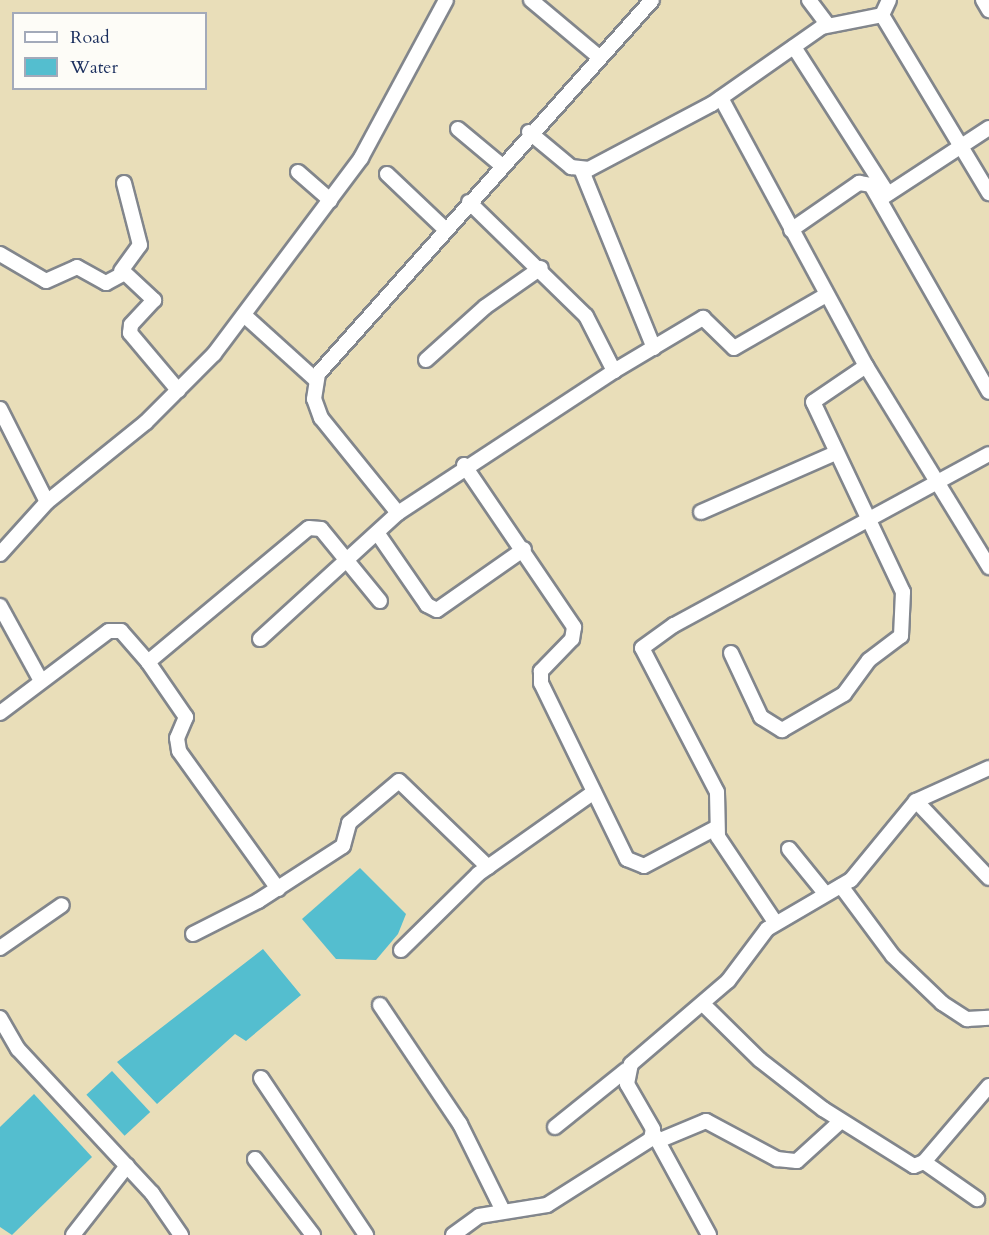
<!DOCTYPE html>
<style>
body{margin:0}
#map{position:relative;width:989px;height:1235px;overflow:hidden;background:#e9deb9;font-family:Cardo,serif}
div>[style]{position:absolute}
.water>*{inset:0;background:#54becf;transform-origin:0 0}
.roads{filter:drop-shadow(2px 0 #82868c) drop-shadow(-2px 0 #82868c) drop-shadow(0 2px #82868c) drop-shadow(0 -2px #82868c)}
.street>*{height:14px;margin:-7px;padding:0 7px;transform-origin:7px;border-radius:7px;background:#fff}
span{translate:-50% -50%;white-space:nowrap;text-align:center;line-height:1.15;-webkit-text-stroke:4.5px #fdfcf7;paint-order:stroke}
.legend{position:absolute;left:12px;top:12px;width:195px;height:78px;box-sizing:border-box;background:#fdfcf7;border:2px solid #a3aaba;margin:0;padding:8px 10px;list-style:none;font-size:18px;color:#1b2f5e}
.legend li{display:flex;align-items:center;gap:12px;height:30px}
.legend b{width:30px;border:2px solid #a3aaba}
</style>
<div id="map">
<div class="water">
<i style="clip-path:polygon(360px 868px,406px 914px,398px 934px,376px 960px,336px 959px,302px 919px)"></i>
<i style="clip-path:polygon(263px 949px,301px 995px,246px 1041px,235px 1034px,157px 1104px,117px 1062px)"></i>
<i style="left:112px;top:1071px;width:56px;height:35px;rotate:47deg"></i>
<i style="clip-path:polygon(34px 1094px,92px 1157px,12px 1235px,0 1227px,0 1127px)"></i>
</div>
<div class="roads">
<div class="street">
<i style="left:531px;top:0;width:89px;rotate:40deg"></i>
<i style="left:809px;top:0;width:31px;rotate:53deg"></i>
<i style="left:889px;top:0;width:17px;rotate:115deg"></i>
<i style="left:882px;top:15px;width:208px;rotate:59deg"></i>
<i style="left:983px;top:0;width:12px;rotate:59deg"></i>
<i style="left:794px;top:47px;width:174px;rotate:57.4deg"></i>
<i style="left:721px;top:98px;width:305px;rotate:61.6deg"></i>
<i style="left:866px;top:366px;width:236px;rotate:58.5deg"></i>
<i style="left:458px;top:129px;width:56px;rotate:39.9deg"></i>
<i style="left:529px;top:132px;width:55px;rotate:39.8deg"></i>
<i style="left:571px;top:167px;width:18px;rotate:6deg"></i>
<i style="left:589px;top:169px;width:139px;rotate:-27.9deg"></i>
<i style="left:712px;top:104px;width:134px;rotate:-35deg"></i>
<i style="left:822px;top:27px;width:61px;rotate:-11.3deg"></i>
<i style="left:582px;top:171px;width:191px;rotate:67.9deg"></i>
<i style="left:298px;top:172px;width:43px;rotate:41.2deg"></i>
<i style="left:387px;top:174px;width:80px;rotate:43.5deg"></i>
<i style="left:882px;top:198px;width:128px;rotate:-33.2deg"></i>
<i style="left:469px;top:202px;width:163px;rotate:44.3deg"></i>
<i style="left:586px;top:316px;width:62px;rotate:63deg"></i>
<i style="left:791px;top:230px;width:83px;rotate:-34.7deg"></i>
<i style="left:859px;top:183px;width:12px;rotate:9deg"></i>
<i style="left:871px;top:185px;width:238px;rotate:60.3deg"></i>
<i style="left:0;top:254px;width:53px;rotate:30.4deg"></i>
<i style="left:46px;top:281px;width:34px;rotate:-24deg"></i>
<i style="left:77px;top:267px;width:33px;rotate:29deg"></i>
<i style="left:106px;top:283px;width:21px;rotate:-28deg"></i>
<i style="left:125px;top:273px;width:40px;rotate:43deg"></i>
<i style="left:154px;top:300px;width:34px;rotate:133deg"></i>
<i style="left:131px;top:325px;width:8px;rotate:97deg"></i>
<i style="left:130px;top:333px;width:75px;rotate:49.9deg"></i>
<i style="left:121px;top:271px;width:32px;rotate:-54deg"></i>
<i style="left:140px;top:245px;width:64px;rotate:-104.5deg"></i>
<i style="left:244px;top:315px;width:97px;rotate:42.1deg"></i>
<i style="left:426px;top:360px;width:79px;rotate:-41.9deg"></i>
<i style="left:485px;top:307px;width:68px;rotate:-34.9deg"></i>
<i style="left:0;top:409px;width:104px;rotate:63.2deg"></i>
<i style="left:464px;top:465px;width:196px;rotate:55.8deg"></i>
<i style="left:574px;top:627px;width:12px;rotate:99deg"></i>
<i style="left:572px;top:639px;width:45px;rotate:134.1deg"></i>
<i style="left:541px;top:671px;width:12px;rotate:90deg"></i>
<i style="left:541px;top:683px;width:196px;rotate:64deg"></i>
<i style="left:627px;top:859px;width:18px;rotate:22deg"></i>
<i style="left:644px;top:866px;width:79px;rotate:-27.9deg"></i>
<i style="left:701px;top:512px;width:144px;rotate:-23.7deg"></i>
<i style="left:398px;top:513px;width:122px;rotate:-129deg"></i>
<i style="left:321px;top:418px;width:20px;rotate:-110deg"></i>
<i style="left:314px;top:399px;width:25px;rotate:-81deg"></i>
<i style="left:318px;top:374px;width:501px;rotate:-48.23deg"></i>
<i style="left:378px;top:534px;width:86px;rotate:55.4deg"></i>
<i style="left:427px;top:605px;width:11px;rotate:27deg"></i>
<i style="left:437px;top:610px;width:106px;rotate:-35deg"></i>
<i style="left:0;top:554px;width:70px;rotate:-47.9deg"></i>
<i style="left:47px;top:502px;width:127px;rotate:-38.9deg"></i>
<i style="left:146px;top:422px;width:96px;rotate:-45deg"></i>
<i style="left:214px;top:354px;width:245px;rotate:-53.1deg"></i>
<i style="left:361px;top:158px;width:179px;rotate:-61.7deg"></i>
<i style="left:0;top:606px;width:85px;rotate:61.3deg"></i>
<i style="left:260px;top:639px;width:187px;rotate:-42.4deg"></i>
<i style="left:398px;top:513px;width:258px;rotate:-33.3deg"></i>
<i style="left:614px;top:371px;width:104px;rotate:-30.8deg"></i>
<i style="left:703px;top:318px;width:43px;rotate:44.1deg"></i>
<i style="left:734px;top:348px;width:106px;rotate:-29.9deg"></i>
<i style="left:731px;top:653px;width:71px;rotate:64.9deg"></i>
<i style="left:761px;top:717px;width:25px;rotate:32deg"></i>
<i style="left:782px;top:730px;width:72px;rotate:-30.1deg"></i>
<i style="left:844px;top:694px;width:42px;rotate:-53.7deg"></i>
<i style="left:869px;top:660px;width:40px;rotate:-37deg"></i>
<i style="left:901px;top:636px;width:44px;rotate:-87.4deg"></i>
<i style="left:903px;top:592px;width:210px;rotate:-115.3deg"></i>
<i style="left:813px;top:402px;width:64px;rotate:-34.2deg"></i>
<i style="left:148px;top:662px;width:67px;rotate:55.4deg"></i>
<i style="left:186px;top:717px;width:23px;rotate:113deg"></i>
<i style="left:177px;top:738px;width:13px;rotate:81deg"></i>
<i style="left:179px;top:751px;width:170px;rotate:54.3deg"></i>
<i style="left:0;top:713px;width:136px;rotate:-37deg"></i>
<i style="left:109px;top:631px;width:12px"></i>
<i style="left:121px;top:631px;width:41px;rotate:48.9deg"></i>
<i style="left:148px;top:662px;width:209px;rotate:-39.8deg"></i>
<i style="left:309px;top:528px;width:12px;rotate:5deg"></i>
<i style="left:321px;top:529px;width:93px;rotate:50.7deg"></i>
<i style="left:916px;top:801px;width:106px;rotate:46.5deg"></i>
<i style="left:789px;top:849px;width:55px;rotate:50.9deg"></i>
<i style="left:841px;top:886px;width:87px;rotate:53.4deg"></i>
<i style="left:893px;top:956px;width:68px;rotate:43.8deg"></i>
<i style="left:942px;top:1003px;width:30px;rotate:33deg"></i>
<i style="left:967px;top:1019px;width:22px;rotate:-3deg"></i>
<i style="left:775px;top:922px;width:102px;rotate:-123.8deg"></i>
<i style="left:718px;top:837px;width:45px;rotate:-91.3deg"></i>
<i style="left:717px;top:792px;width:162px;rotate:-117.5deg"></i>
<i style="left:642px;top:648px;width:39px;rotate:-36deg"></i>
<i style="left:674px;top:625px;width:358px;rotate:-28.5deg"></i>
<i style="left:193px;top:934px;width:73px;rotate:-26.9deg"></i>
<i style="left:258px;top:901px;width:101px;rotate:-32.9deg"></i>
<i style="left:343px;top:846px;width:24px;rotate:-75deg"></i>
<i style="left:349px;top:823px;width:65px;rotate:-40deg"></i>
<i style="left:399px;top:781px;width:124px;rotate:44deg"></i>
<i style="left:0;top:948px;width:75px;rotate:-34.7deg"></i>
<i style="left:401px;top:950px;width:108px;rotate:-44.6deg"></i>
<i style="left:478px;top:874px;width:142px;rotate:-35.3deg"></i>
<i style="left:380px;top:1005px;width:143px;rotate:56.1deg"></i>
<i style="left:460px;top:1124px;width:97px;rotate:63.7deg"></i>
<i style="left:704px;top:1005px;width:78px;rotate:44.5deg"></i>
<i style="left:760px;top:1060px;width:80px;rotate:37.9deg"></i>
<i style="left:823px;top:1109px;width:107px;rotate:32.1deg"></i>
<i style="left:914px;top:1166px;width:11px;rotate:-22deg"></i>
<i style="left:924px;top:1162px;width:100px;rotate:-49.5deg"></i>
<i style="left:0;top:1018px;width:36px;rotate:60deg"></i>
<i style="left:18px;top:1049px;width:197px;rotate:47.1deg"></i>
<i style="left:152px;top:1193px;width:51px;rotate:55.4deg"></i>
<i style="left:261px;top:1078px;width:189px;rotate:56.2deg"></i>
<i style="left:555px;top:1127px;width:91px;rotate:-38.8deg"></i>
<i style="left:654px;top:1134px;width:115px;rotate:61.4deg"></i>
<i style="left:658px;top:1141px;width:52px;rotate:-22.6deg"></i>
<i style="left:706px;top:1121px;width:81px;rotate:28.2deg"></i>
<i style="left:777px;top:1159px;width:20px;rotate:6deg"></i>
<i style="left:797px;top:1161px;width:59px;rotate:-42.3deg"></i>
<i style="left:255px;top:1159px;width:96px;rotate:52.7deg"></i>
<i style="left:924px;top:1162px;width:65px;rotate:34.9deg"></i>
<i style="left:73px;top:1235px;width:88px;rotate:-52deg"></i>
<i style="left:453px;top:1235px;width:32px;rotate:-36deg"></i>
<i style="left:479px;top:1216px;width:69px;rotate:-9.2deg"></i>
<i style="left:547px;top:1205px;width:123px;rotate:-32.4deg"></i>
<i style="left:651px;top:1139px;width:10px;rotate:-79deg"></i>
<i style="left:653px;top:1129px;width:52px;rotate:-120deg"></i>
<i style="left:627px;top:1084px;width:20px;rotate:-79deg"></i>
<i style="left:631px;top:1064px;width:128px;rotate:-40.6deg"></i>
<i style="left:728px;top:981px;width:65px;rotate:-53.1deg"></i>
<i style="left:767px;top:929px;width:97px;rotate:-30.3deg"></i>
<i style="left:851px;top:880px;width:102px;rotate:-50.6deg"></i>
<i style="left:916px;top:801px;width:80px;rotate:-24.3deg"></i>
</div>
</div>
<ul class="legend">
<li><b style="height:8px;background:#fff"></b>Road</li>
<li><b style="height:16px;background:#54becf"></b>Water</li>
</ul>
</div>
